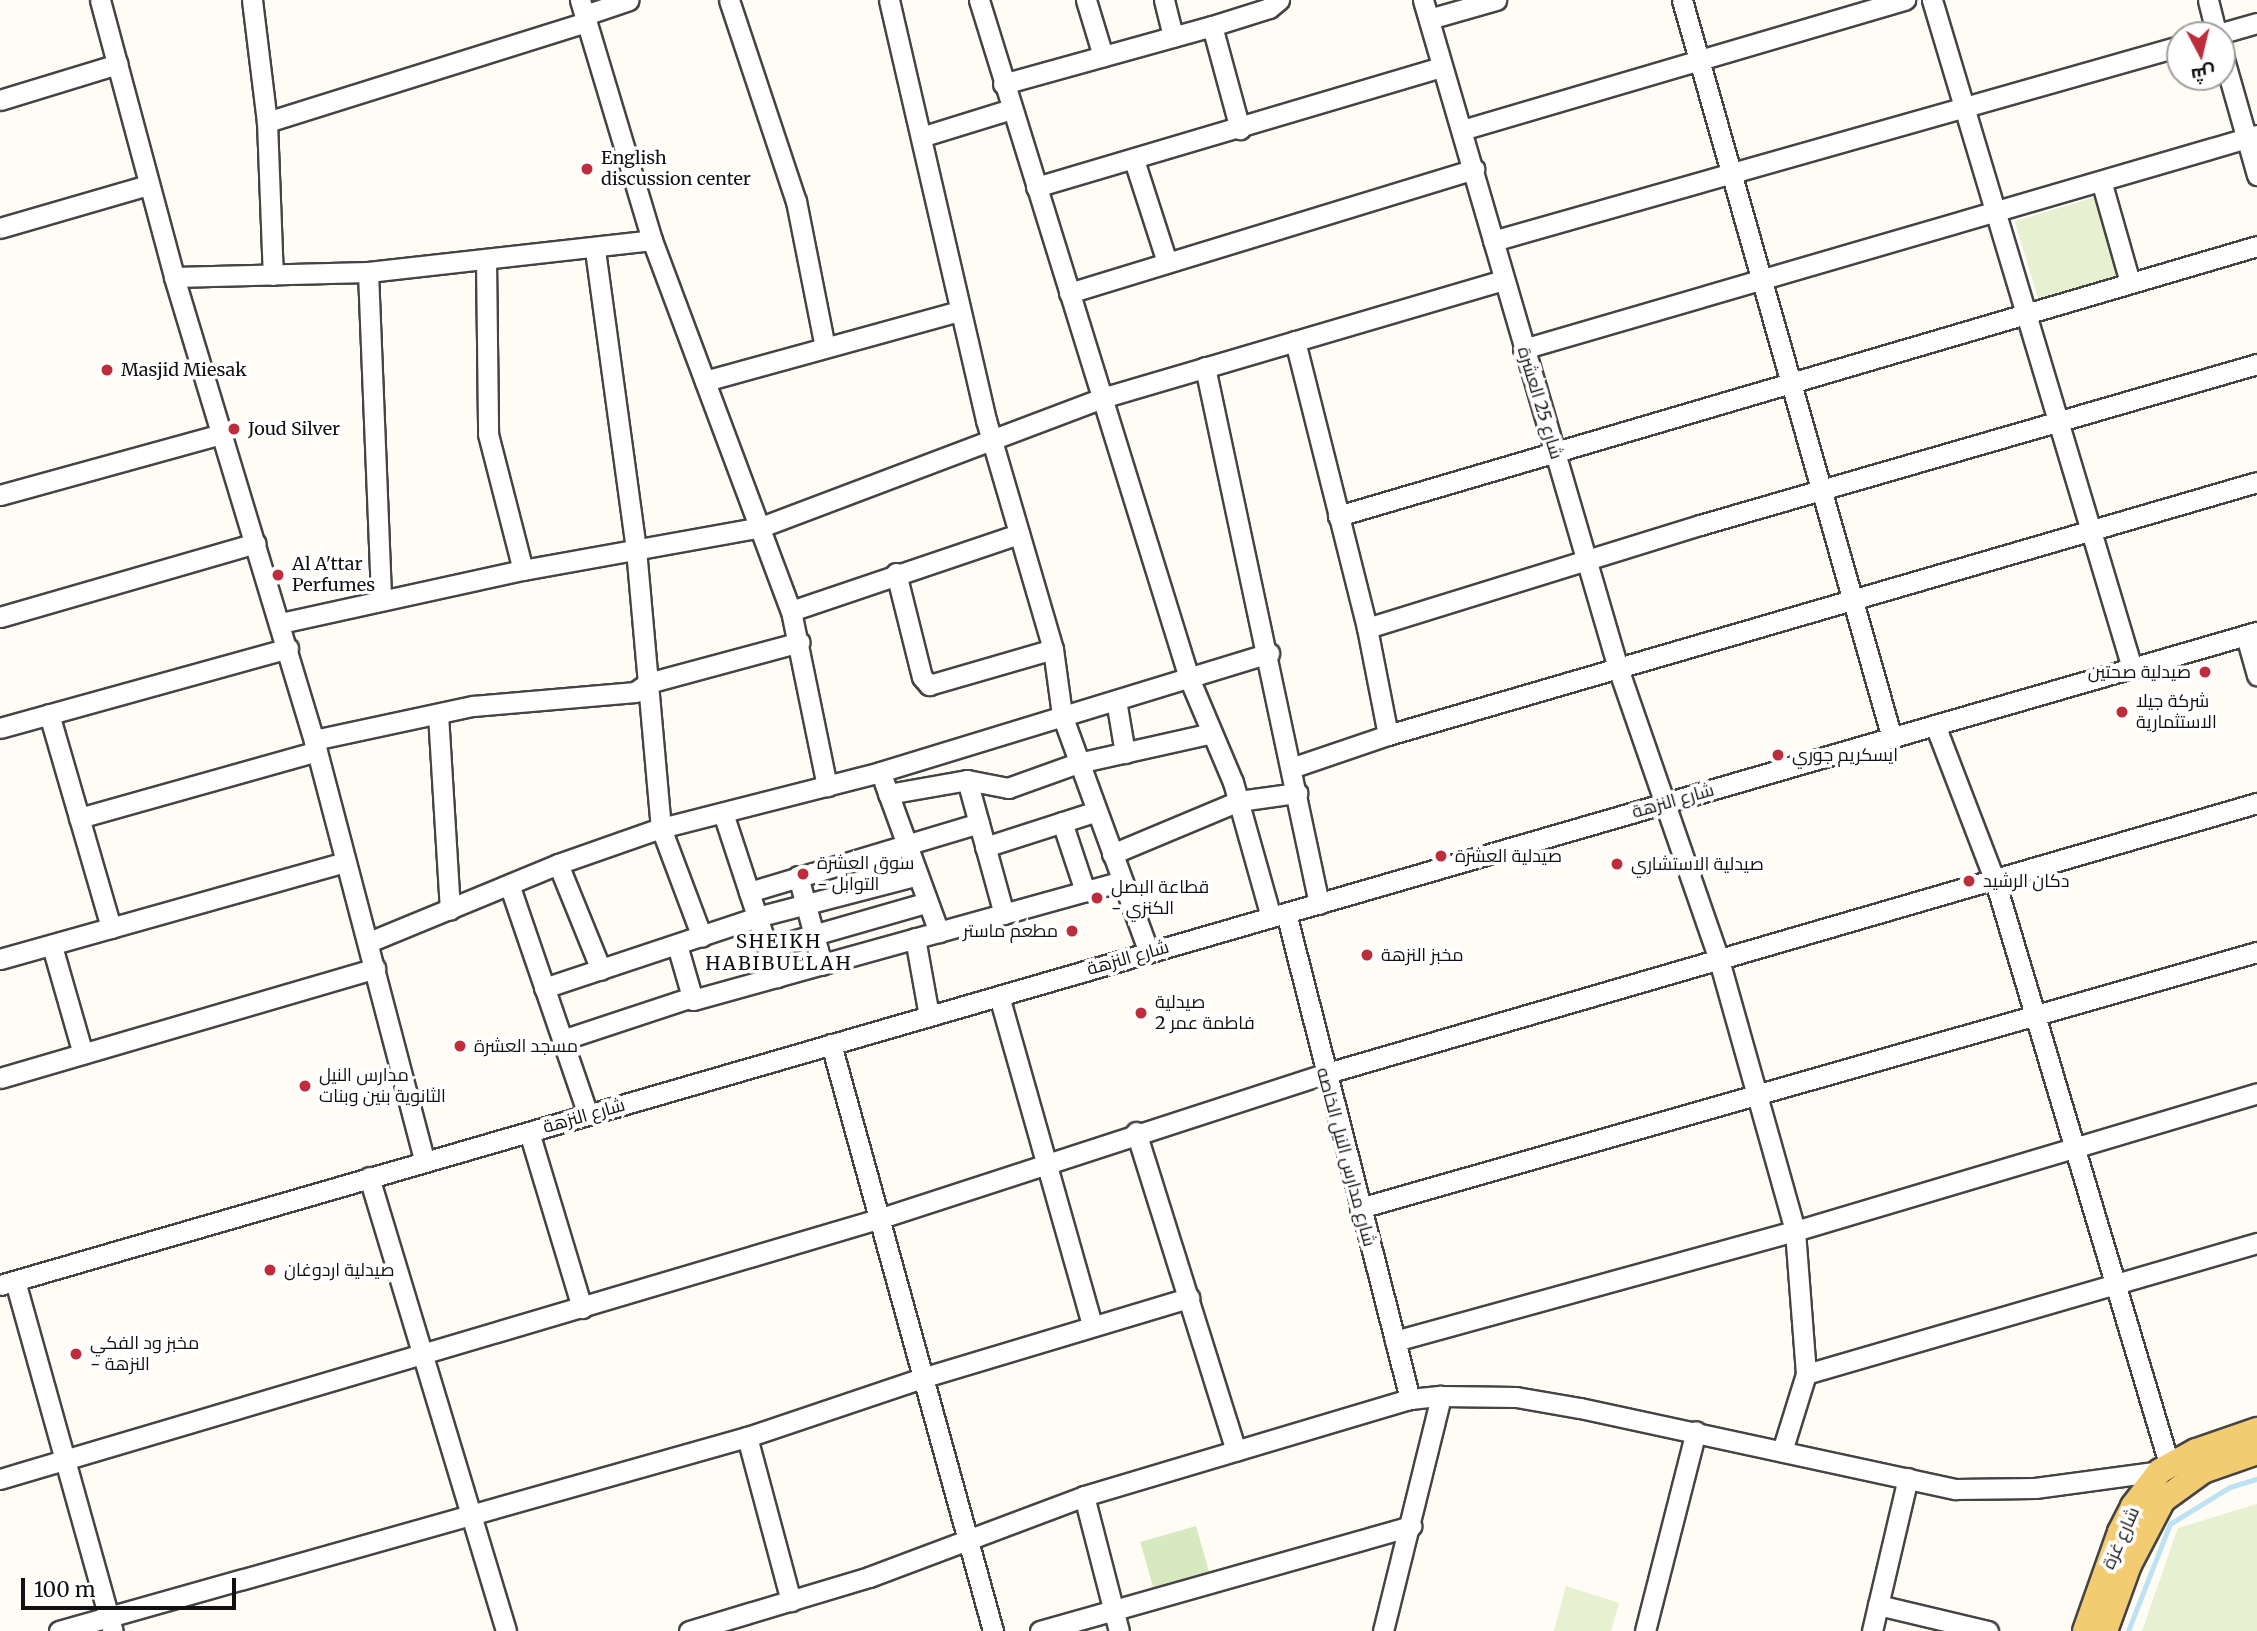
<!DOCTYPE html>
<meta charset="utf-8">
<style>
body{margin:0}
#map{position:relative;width:2257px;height:1631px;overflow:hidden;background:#fffcf5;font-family:Merriweather,Cairo,serif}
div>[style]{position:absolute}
.green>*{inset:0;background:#d7e9bf;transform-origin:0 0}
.pitch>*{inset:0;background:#e7f0d0;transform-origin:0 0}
.stream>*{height:4.5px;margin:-2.25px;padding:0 2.25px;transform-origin:2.25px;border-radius:2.25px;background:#bce2f4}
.roads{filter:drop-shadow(2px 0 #444) drop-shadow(-2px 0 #444) drop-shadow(0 2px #444) drop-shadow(0 -2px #444)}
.minor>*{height:19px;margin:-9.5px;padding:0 9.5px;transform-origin:9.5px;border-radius:9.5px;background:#fff}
.major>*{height:24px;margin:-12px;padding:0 12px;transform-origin:12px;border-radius:12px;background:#f3cc71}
.dots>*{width:19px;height:19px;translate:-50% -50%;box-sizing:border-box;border:4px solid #fff;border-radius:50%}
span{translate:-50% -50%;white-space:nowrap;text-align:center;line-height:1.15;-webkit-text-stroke:7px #fff;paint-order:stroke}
.poi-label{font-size:18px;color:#111}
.left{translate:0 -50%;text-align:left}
.right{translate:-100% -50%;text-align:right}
.street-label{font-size:18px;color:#111}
.neighbourhood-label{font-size:19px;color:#111;letter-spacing:2px}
.north{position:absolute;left:2166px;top:21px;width:70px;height:70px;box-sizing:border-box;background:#fff;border:2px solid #a0a0a0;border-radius:50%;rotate:173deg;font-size:19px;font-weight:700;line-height:28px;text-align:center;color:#111}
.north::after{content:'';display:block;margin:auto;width:24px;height:32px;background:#bd2d3b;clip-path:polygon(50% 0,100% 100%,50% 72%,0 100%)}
.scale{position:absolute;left:21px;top:1578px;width:215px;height:32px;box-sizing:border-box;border:4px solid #111;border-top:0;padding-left:9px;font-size:21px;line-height:24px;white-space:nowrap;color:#111;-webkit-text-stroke:5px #fff;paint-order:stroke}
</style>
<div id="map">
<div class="green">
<i style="left:1196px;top:1526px;width:47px;height:58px;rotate:74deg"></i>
</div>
<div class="pitch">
<i style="left:2095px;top:197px;width:84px;height:84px;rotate:73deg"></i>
<i style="clip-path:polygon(2257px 1504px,2257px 1631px,2142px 1631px,2178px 1528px)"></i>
<i style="clip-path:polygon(1566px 1586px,1619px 1603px,1611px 1631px,1554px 1631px)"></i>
</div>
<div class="stream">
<i style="left:2128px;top:1631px;width:115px;rotate:-68.6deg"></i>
<i style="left:2170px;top:1524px;width:70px;rotate:-31.7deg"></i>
<i style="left:2230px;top:1487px;width:28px;rotate:-17deg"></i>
</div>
<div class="roads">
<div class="minor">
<i style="left:100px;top:0;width:287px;rotate:75deg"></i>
<i style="left:174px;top:277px;width:484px;rotate:73.2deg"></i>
<i style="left:314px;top:740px;width:436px;rotate:75.3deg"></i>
<i style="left:252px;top:0;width:123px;rotate:83deg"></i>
<i style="left:267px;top:122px;width:153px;rotate:87.8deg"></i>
<i style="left:580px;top:0;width:251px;rotate:73.3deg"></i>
<i style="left:652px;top:240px;width:396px;rotate:69.5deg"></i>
<i style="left:791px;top:611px;width:179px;rotate:78.4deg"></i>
<i style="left:729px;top:0;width:212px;rotate:71.6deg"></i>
<i style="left:796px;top:201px;width:149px;rotate:78.8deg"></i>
<i style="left:889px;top:0;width:431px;rotate:77deg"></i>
<i style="left:986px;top:420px;width:239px;rotate:73.7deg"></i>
<i style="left:1053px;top:649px;width:67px;rotate:82.2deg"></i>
<i style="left:1062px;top:715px;width:253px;rotate:69.9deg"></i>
<i style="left:979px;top:0;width:710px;rotate:72.79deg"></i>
<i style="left:1189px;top:678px;width:113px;rotate:67.1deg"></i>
<i style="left:1233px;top:782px;width:140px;rotate:74.3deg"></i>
<i style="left:1086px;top:0;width:59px;rotate:73.1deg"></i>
<i style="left:1164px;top:0;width:38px;rotate:76deg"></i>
<i style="left:1423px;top:0;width:696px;rotate:73.73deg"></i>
<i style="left:1618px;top:668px;width:309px;rotate:70.9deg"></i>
<i style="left:1719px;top:960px;width:281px;rotate:74.3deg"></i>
<i style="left:1795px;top:1231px;width:143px;rotate:85.6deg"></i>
<i style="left:1806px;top:1374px;width:81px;rotate:107.3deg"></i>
<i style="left:1682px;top:0;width:767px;rotate:74.12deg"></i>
<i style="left:1932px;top:0;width:697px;rotate:73.33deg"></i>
<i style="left:2208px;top:0;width:36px;rotate:76deg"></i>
<i style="left:585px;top:15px;width:46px;rotate:-18.8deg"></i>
<i style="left:1429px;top:19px;width:70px;rotate:-15.8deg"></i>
<i style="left:1212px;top:26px;width:107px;rotate:74.8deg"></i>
<i style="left:2215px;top:35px;width:44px;rotate:-15.9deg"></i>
<i style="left:2222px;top:52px;width:128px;rotate:74.1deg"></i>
<i style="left:1003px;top:84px;width:217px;rotate:-15.5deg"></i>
<i style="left:1212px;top:26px;width:60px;rotate:-17.5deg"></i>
<i style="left:1269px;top:8px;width:13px;rotate:-39deg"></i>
<i style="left:0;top:100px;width:123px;rotate:-17deg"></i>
<i style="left:267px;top:122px;width:335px;rotate:-17.4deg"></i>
<i style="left:1462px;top:130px;width:462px;rotate:-16.4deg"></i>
<i style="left:924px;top:136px;width:91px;rotate:-17.2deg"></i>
<i style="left:1134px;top:160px;width:107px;rotate:72.1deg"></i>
<i style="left:2102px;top:184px;width:102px;rotate:74.1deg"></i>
<i style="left:1036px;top:187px;width:423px;rotate:-16.5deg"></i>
<i style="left:0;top:228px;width:154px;rotate:-16.2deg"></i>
<i style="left:1493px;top:241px;width:714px;rotate:-15.85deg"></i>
<i style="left:595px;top:250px;width:302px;rotate:82.2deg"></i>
<i style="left:636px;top:549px;width:280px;rotate:84.9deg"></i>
<i style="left:661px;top:828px;width:116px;rotate:69.4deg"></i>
<i style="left:486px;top:260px;width:174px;rotate:89.3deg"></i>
<i style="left:488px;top:434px;width:140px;rotate:75.6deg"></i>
<i style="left:368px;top:272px;width:328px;rotate:87.7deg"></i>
<i style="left:174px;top:277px;width:194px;rotate:-1.5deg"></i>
<i style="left:368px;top:272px;width:286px;rotate:-6.4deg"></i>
<i style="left:1069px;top:293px;width:424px;rotate:-17deg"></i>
<i style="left:1295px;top:341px;width:296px;rotate:75.9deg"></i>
<i style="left:1367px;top:628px;width:109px;rotate:78.9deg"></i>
<i style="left:1523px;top:349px;width:765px;rotate:-16.25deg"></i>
<i style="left:1205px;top:367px;width:549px;rotate:78.01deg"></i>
<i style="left:705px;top:381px;width:264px;rotate:-15.4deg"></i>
<i style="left:0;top:495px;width:229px;rotate:-15.4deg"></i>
<i style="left:1338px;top:516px;width:958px;rotate:-16.37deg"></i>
<i style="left:896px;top:573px;width:107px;rotate:76deg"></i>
<i style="left:922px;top:677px;width:11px;rotate:49deg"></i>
<i style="left:929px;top:685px;width:129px;rotate:-16.2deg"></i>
<i style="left:791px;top:611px;width:241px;rotate:-18.7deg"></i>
<i style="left:0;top:617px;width:266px;rotate:-16.1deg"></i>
<i style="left:281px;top:623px;width:248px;rotate:-12.4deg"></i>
<i style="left:523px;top:570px;width:242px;rotate:-10.2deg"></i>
<i style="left:761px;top:527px;width:365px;rotate:-20.7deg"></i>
<i style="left:1102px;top:398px;width:419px;rotate:-16.4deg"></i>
<i style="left:1367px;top:628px;width:349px;rotate:-17.2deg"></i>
<i style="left:1700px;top:525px;width:580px;rotate:-16.12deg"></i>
<i style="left:2246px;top:636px;width:41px;rotate:74.2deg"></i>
<i style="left:1116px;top:700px;width:54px;rotate:80.4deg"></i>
<i style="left:49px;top:714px;width:223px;rotate:73.8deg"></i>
<i style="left:438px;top:714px;width:196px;rotate:86.5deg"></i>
<i style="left:1935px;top:725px;width:167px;rotate:69deg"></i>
<i style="left:1995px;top:881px;width:608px;rotate:73.38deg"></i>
<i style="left:0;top:728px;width:299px;rotate:-15.5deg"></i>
<i style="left:314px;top:740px;width:163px;rotate:-12.1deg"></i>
<i style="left:473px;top:706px;width:163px;rotate:-4.9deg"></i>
<i style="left:635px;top:692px;width:16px;rotate:-35deg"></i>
<i style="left:648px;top:683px;width:157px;rotate:-15.1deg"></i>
<i style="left:1291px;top:768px;width:102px;rotate:-18.8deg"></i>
<i style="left:1388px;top:735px;width:905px;rotate:-16.23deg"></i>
<i style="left:967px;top:780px;width:139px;rotate:74.6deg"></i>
<i style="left:884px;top:782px;width:160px;rotate:69.9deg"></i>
<i style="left:888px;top:794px;width:80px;rotate:-10deg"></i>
<i style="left:967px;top:780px;width:42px;rotate:11deg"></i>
<i style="left:1008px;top:788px;width:74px;rotate:-19.7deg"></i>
<i style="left:1078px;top:763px;width:137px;rotate:-12.6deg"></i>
<i style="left:723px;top:813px;width:173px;rotate:71.8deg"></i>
<i style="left:79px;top:818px;width:247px;rotate:-15.7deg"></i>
<i style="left:1062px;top:822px;width:73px;rotate:71.6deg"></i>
<i style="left:985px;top:847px;width:114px;rotate:-17.8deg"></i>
<i style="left:1112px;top:854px;width:138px;rotate:-22.7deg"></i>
<i style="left:1239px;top:801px;width:59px;rotate:-7.9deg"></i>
<i style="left:558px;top:864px;width:114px;rotate:67.9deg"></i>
<i style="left:798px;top:876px;width:92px;rotate:74.9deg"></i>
<i style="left:510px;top:887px;width:241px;rotate:71.1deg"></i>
<i style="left:749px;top:892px;width:240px;rotate:-16.7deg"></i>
<i style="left:1286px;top:913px;width:502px;rotate:75.69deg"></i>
<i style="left:915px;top:938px;width:79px;rotate:79.8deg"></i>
<i style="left:369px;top:942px;width:204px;rotate:-22.4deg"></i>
<i style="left:558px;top:864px;width:109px;rotate:-19.3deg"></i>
<i style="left:661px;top:828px;width:226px;rotate:-14.3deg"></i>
<i style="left:880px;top:772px;width:407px;rotate:-17deg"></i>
<i style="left:677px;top:945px;width:57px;rotate:73.8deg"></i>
<i style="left:693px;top:1000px;width:445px;rotate:-15.5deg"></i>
<i style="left:52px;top:946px;width:112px;rotate:74deg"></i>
<i style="left:768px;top:948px;width:166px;rotate:-16deg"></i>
<i style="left:0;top:959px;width:358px;rotate:-15.7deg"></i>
<i style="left:544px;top:988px;width:225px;rotate:-18.4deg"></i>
<i style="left:757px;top:917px;width:166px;rotate:-14.6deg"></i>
<i style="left:999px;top:996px;width:342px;rotate:74.2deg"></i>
<i style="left:562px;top:1040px;width:137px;rotate:-18.3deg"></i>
<i style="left:831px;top:1044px;width:609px;rotate:74.57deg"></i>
<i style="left:0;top:1078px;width:391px;rotate:-16.3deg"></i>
<i style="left:529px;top:1132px;width:184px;rotate:73.2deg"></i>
<i style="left:1136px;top:1132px;width:334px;rotate:72.6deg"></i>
<i style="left:369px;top:1177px;width:474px;rotate:73.2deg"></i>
<i style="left:1360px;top:1208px;width:933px;rotate:-15.93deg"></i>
<i style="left:15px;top:1281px;width:363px;rotate:74.4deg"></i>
<i style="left:0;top:1285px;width:2350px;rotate:-16.14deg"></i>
<i style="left:1395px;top:1341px;width:415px;rotate:-15.4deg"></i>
<i style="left:1795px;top:1231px;width:482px;rotate:-16.6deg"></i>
<i style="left:1806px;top:1374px;width:470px;rotate:-16.2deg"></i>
<i style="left:747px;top:1437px;width:170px;rotate:75deg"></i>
<i style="left:0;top:1479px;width:919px;rotate:-16.5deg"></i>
<i style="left:881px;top:1218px;width:466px;rotate:-18deg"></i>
<i style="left:1324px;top:1074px;width:972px;rotate:-16.2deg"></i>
<i style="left:1084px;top:1496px;width:139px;rotate:75.5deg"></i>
<i style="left:1878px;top:1605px;width:113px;rotate:13.3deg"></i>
<i style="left:59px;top:1631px;width:715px;rotate:-15.75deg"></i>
<i style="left:747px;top:1437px;width:188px;rotate:-18.6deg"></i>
<i style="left:925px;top:1377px;width:276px;rotate:-16.7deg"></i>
<i style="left:689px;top:1631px;width:188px;rotate:-16.7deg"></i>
<i style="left:869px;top:1577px;width:230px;rotate:-20.6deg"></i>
<i style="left:1084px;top:1496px;width:340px;rotate:-16.6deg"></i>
<i style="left:1410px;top:1399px;width:31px;rotate:-6deg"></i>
<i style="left:1441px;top:1396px;width:75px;rotate:0.8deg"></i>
<i style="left:1516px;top:1397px;width:65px;rotate:9.8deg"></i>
<i style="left:1580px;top:1408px;width:384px;rotate:12.2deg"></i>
<i style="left:1955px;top:1489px;width:80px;rotate:-0.7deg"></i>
<i style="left:2035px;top:1488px;width:126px;rotate:-7.7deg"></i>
<i style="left:1040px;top:1631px;width:386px;rotate:-15.8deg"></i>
<i style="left:1383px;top:1631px;width:242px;rotate:-76.1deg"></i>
<i style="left:1645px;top:1631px;width:206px;rotate:-75.7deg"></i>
<i style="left:1872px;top:1631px;width:157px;rotate:-76.8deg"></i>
</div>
<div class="major">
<i style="left:2085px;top:1631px;width:105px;rotate:-70.5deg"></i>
<i style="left:2120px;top:1532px;width:29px;rotate:-63deg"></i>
<i style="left:2133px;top:1506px;width:44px;rotate:-52.4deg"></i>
<i style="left:2160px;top:1471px;width:41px;rotate:-29.1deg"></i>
<i style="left:2196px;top:1451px;width:65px;rotate:-19deg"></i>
<i style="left:2105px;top:1631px;width:70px;rotate:-70deg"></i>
<i style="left:2129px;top:1565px;width:73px;rotate:-62.4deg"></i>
<i style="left:2163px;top:1500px;width:49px;rotate:-35.9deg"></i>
<i style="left:2203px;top:1471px;width:57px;rotate:-19.4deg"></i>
</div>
</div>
<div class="dots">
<i style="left:587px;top:169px;background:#bd2d3b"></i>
<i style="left:107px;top:370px;background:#bd2d3b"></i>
<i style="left:234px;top:429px;background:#bd2d3b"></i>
<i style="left:278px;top:575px;background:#bd2d3b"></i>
<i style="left:2205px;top:672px;background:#bd2d3b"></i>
<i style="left:2122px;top:712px;background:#bd2d3b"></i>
<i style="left:1778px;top:755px;background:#bd2d3b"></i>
<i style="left:1441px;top:856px;background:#bd2d3b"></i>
<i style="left:1617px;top:864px;background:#bd2d3b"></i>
<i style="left:803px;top:874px;background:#bd2d3b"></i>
<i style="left:1969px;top:881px;background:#bd2d3b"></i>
<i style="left:1097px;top:898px;background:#bd2d3b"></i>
<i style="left:1072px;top:931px;background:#bd2d3b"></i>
<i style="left:1367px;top:955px;background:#bd2d3b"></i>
<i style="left:1141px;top:1013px;background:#bd2d3b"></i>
<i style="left:460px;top:1046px;background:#bd2d3b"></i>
<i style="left:305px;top:1086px;background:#bd2d3b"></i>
<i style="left:270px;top:1270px;background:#bd2d3b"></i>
<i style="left:76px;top:1354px;background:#bd2d3b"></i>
</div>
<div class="poi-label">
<span class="left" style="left:601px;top:169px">English<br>discussion center</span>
<span class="left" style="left:121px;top:370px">Masjid Miesak</span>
<span class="left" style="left:248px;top:429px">Joud Silver</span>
<span class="left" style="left:292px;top:575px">Al A'ttar<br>Perfumes</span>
<span class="right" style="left:2191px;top:672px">صيدلية صحتين</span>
<span class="left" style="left:2136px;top:712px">شركة جيلا<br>الاستثمارية</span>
<span class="left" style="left:1792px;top:755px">ايسكريم جوري</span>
<span class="left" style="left:1455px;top:856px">صيدلية العشرة</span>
<span class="left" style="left:817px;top:874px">سوق العشرة<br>- التوابل</span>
<span class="left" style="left:1631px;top:864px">صيدلية الاستشاري</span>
<span class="left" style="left:1983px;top:881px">دكان الرشيد</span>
<span class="left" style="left:1111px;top:898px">قطاعة البصل<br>- الكنزي</span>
<span class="right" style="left:1058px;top:931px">مطعم ماستر</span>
<span class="left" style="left:1381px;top:955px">مخبز النزهة</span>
<span class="left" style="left:1155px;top:1013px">صيدلية<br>فاطمة عمر 2</span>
<span class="left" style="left:474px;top:1046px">مسجد العشرة</span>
<span class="left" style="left:319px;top:1086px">مدارس النيل<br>الثانوية بنين وبنات</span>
<span class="left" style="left:284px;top:1270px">صيدلية اردوغان</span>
<span class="left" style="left:90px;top:1354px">مخبز ود الفكي<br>- النزهة</span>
</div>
<div class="street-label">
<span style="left:1540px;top:403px;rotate:73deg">شارع 25 العشرة</span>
<span style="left:1673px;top:801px;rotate:-16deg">شارع النزهة</span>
<span style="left:1128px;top:958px;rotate:-16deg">شارع النزهة</span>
<span style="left:584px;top:1116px;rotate:-16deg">شارع النزهة</span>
<span style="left:1346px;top:1157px;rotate:75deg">شارع مدارس النيل الخاصه</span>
<span style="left:2121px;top:1538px;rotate:-66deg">شارع غزة</span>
</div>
<div class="neighbourhood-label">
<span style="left:779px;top:953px">SHEIKH<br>HABIBULLAH</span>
</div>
<div class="north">ش</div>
<div class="scale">100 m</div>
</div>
